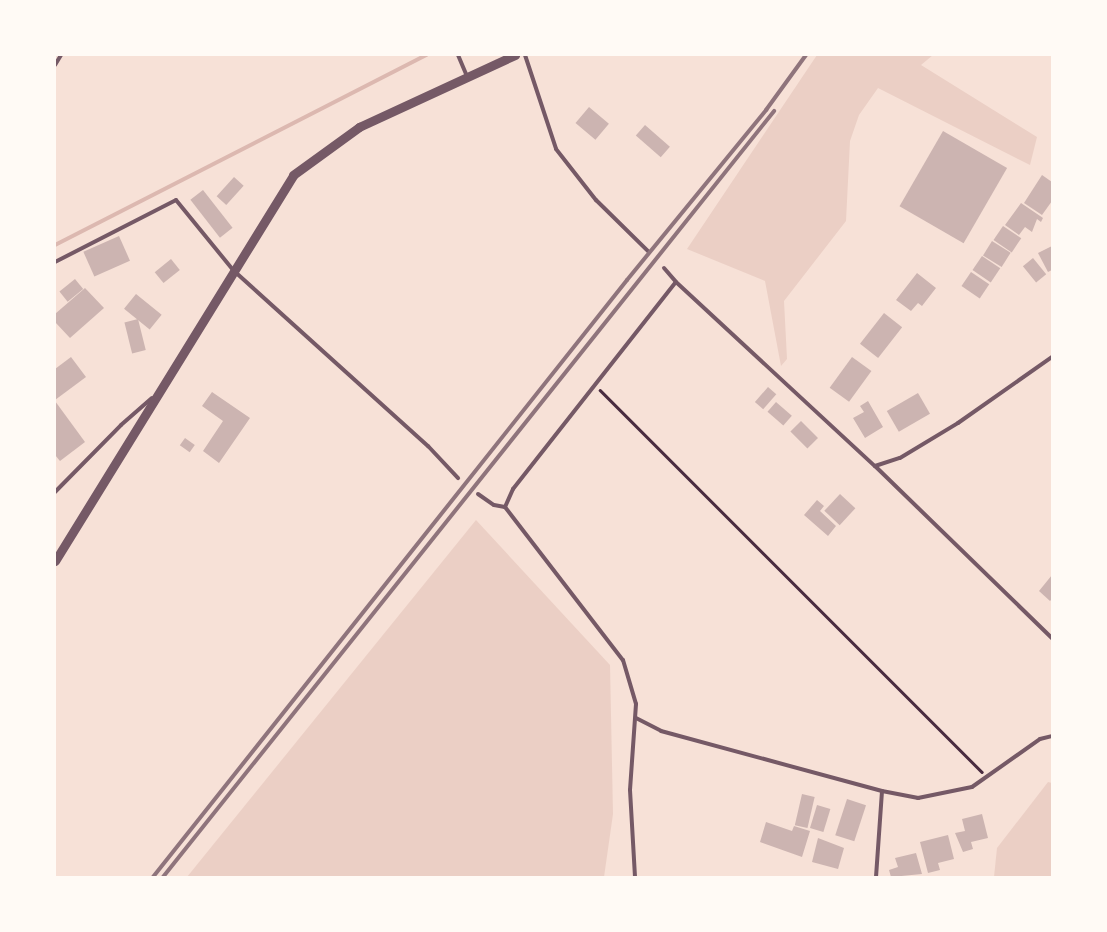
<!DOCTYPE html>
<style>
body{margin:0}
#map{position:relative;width:1107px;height:932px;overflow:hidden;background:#f7e1d7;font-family:"Varela Round",sans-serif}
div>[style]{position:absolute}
.green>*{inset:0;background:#ebcfc5}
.stream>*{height:4px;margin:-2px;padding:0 2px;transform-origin:2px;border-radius:2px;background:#dcb8b0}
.building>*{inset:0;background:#ccb4b1;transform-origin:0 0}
.path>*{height:2.5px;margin:-1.25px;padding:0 1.25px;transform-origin:1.25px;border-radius:1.25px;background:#4a2c40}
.service>*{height:4px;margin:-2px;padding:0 2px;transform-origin:2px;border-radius:2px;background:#755966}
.tertiary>*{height:9px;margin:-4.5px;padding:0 4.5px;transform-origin:4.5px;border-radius:4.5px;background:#755966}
.rail>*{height:4px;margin:-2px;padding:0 2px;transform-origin:2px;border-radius:2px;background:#8f747c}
span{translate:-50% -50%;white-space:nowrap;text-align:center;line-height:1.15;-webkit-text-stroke:5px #fffaf5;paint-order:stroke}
.frame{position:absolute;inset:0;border:56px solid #fffaf5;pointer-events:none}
</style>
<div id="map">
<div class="green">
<i style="clip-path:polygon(817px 55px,933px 55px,921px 65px,1037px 137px,1030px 165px,878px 88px,859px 115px,850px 141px,846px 221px,784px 301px,787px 359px,781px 366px,765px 281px,687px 249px)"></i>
<i style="clip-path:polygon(476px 520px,610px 665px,613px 814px,604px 877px,187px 877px)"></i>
<i style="clip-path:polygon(1048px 782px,1052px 783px,1052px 877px,994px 877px,997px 848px)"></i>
</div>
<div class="stream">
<i style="left:55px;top:245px;width:417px;rotate:-27.1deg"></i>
</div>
<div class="building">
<i style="left:589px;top:107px;width:26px;height:21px;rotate:40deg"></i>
<i style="left:645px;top:125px;width:33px;height:14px;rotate:41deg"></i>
<i style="left:943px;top:131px;width:74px;height:87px;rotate:30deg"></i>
<i style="clip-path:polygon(1042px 175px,1052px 182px,1052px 201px,1042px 215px,1024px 203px)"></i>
<i style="left:234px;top:177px;width:13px;height:26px;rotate:42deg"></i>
<i style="left:203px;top:190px;width:48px;height:16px;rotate:52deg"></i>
<i style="clip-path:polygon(1021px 203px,1043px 218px,1041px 222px,1037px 219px,1032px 232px,1025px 227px,1019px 235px,1005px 225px)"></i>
<i style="left:1003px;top:226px;width:22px;height:17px;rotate:34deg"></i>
<i style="left:119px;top:236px;width:27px;height:39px;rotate:66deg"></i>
<i style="left:992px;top:241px;width:22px;height:17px;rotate:32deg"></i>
<i style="clip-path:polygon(1052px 246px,1052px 270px,1048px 272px,1038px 253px)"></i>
<i style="left:982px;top:256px;width:22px;height:17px;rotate:34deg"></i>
<i style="left:1033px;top:258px;width:21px;height:13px;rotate:51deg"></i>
<i style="left:171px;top:259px;width:14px;height:21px;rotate:51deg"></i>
<i style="left:971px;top:272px;width:22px;height:17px;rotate:34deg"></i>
<i style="clip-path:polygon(917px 273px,936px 288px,922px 306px,918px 303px,911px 311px,896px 300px)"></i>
<i style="left:75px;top:279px;width:13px;height:20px;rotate:51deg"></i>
<i style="clip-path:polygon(85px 288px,104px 308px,70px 338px,55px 322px,55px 314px)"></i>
<i style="left:136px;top:294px;width:33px;height:19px;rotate:39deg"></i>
<i style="left:884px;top:313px;width:23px;height:39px;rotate:38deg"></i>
<i style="left:138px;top:319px;width:32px;height:14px;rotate:76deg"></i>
<i style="clip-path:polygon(71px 357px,86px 377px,55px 400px,55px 369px)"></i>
<i style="left:852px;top:357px;width:24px;height:38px;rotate:36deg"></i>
<i style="left:768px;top:387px;width:11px;height:20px;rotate:41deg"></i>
<i style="clip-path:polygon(212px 392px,250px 418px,219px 463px,203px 451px,223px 421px,202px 406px)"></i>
<i style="left:918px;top:393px;width:24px;height:36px;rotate:60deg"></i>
<i style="clip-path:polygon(55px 401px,85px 442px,60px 461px,55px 455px)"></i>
<i style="clip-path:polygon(868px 401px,883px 427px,865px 438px,853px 418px,864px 412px,860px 406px)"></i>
<i style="left:776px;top:402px;width:21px;height:13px;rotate:41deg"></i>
<i style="left:801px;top:421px;width:24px;height:15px;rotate:45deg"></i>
<i style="left:185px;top:438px;width:12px;height:9px;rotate:35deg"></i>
<i style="left:840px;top:494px;width:21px;height:23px;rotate:43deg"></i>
<i style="clip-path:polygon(817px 500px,824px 506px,820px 511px,836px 526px,828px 536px,804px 515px)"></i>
<i style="clip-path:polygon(1052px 575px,1052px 599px,1050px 601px,1039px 591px)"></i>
<i style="left:802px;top:794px;width:13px;height:32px;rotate:13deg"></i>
<i style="left:847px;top:799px;width:20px;height:38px;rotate:18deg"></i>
<i style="left:817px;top:805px;width:14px;height:24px;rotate:17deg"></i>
<i style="clip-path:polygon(982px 814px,988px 838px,971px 842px,973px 849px,963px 852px,955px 833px,965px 831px,962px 819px)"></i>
<i style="clip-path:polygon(766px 822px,792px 831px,794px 826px,810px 831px,802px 857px,760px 842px)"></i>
<i style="clip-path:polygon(948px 835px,954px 859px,938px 863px,940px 870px,928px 873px,920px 842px)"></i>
<i style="clip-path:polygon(818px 838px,844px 848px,838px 869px,812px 862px)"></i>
<i style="clip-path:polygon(916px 853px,922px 874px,891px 877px,889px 870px,898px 867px,895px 858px)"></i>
</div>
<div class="path">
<i style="left:600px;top:390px;width:540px;rotate:45deg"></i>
</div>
<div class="service">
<i style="left:458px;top:55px;width:23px;rotate:67deg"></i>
<i style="left:525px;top:55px;width:99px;rotate:71.7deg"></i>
<i style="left:556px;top:149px;width:65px;rotate:51.9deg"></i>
<i style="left:596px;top:200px;width:74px;rotate:44.5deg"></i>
<i style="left:55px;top:65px;width:12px;rotate:-59deg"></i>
<i style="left:55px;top:262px;width:136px;rotate:-27.1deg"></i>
<i style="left:176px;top:200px;width:90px;rotate:50.8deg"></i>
<i style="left:233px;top:270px;width:263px;rotate:42.1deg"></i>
<i style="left:428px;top:446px;width:44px;rotate:46.8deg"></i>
<i style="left:664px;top:268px;width:18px;rotate:49deg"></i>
<i style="left:676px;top:282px;width:271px;rotate:42.8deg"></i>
<i style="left:875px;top:466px;width:247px;rotate:44.2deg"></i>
<i style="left:875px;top:466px;width:26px;rotate:-18deg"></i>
<i style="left:900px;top:458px;width:68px;rotate:-31.1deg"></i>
<i style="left:958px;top:423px;width:115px;rotate:-35.1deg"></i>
<i style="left:55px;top:492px;width:94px;rotate:-45.4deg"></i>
<i style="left:121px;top:425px;width:41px;rotate:-41.1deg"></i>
<i style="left:478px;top:494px;width:19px;rotate:35deg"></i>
<i style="left:494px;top:505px;width:11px;rotate:10deg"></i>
<i style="left:505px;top:507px;width:193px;rotate:52.4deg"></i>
<i style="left:623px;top:660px;width:46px;rotate:73.5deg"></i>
<i style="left:636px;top:704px;width:86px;rotate:94deg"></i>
<i style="left:630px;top:790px;width:87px;rotate:86.7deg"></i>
<i style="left:505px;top:507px;width:20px;rotate:-66deg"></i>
<i style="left:513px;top:489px;width:263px;rotate:-51.8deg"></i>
<i style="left:636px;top:718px;width:28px;rotate:27deg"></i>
<i style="left:661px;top:731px;width:229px;rotate:15.2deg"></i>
<i style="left:882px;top:791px;width:37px;rotate:11deg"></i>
<i style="left:918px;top:798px;width:55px;rotate:-11.5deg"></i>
<i style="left:972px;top:787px;width:83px;rotate:-35.2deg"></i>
<i style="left:1040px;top:739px;width:12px;rotate:-14deg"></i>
<i style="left:876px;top:877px;width:86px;rotate:-86deg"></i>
</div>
<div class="tertiary">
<i style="left:55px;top:561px;width:453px;rotate:-58.3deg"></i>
<i style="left:293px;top:175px;width:82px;rotate:-36deg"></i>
<i style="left:359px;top:127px;width:172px;rotate:-24.8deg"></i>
</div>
<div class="rail">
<i style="left:153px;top:877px;width:762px;rotate:-51.55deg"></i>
<i style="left:627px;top:280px;width:220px;rotate:-50.7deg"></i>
<i style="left:766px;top:110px;width:68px;rotate:-54deg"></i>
<i style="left:163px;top:877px;width:980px;rotate:-51.42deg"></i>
</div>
<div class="frame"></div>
</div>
